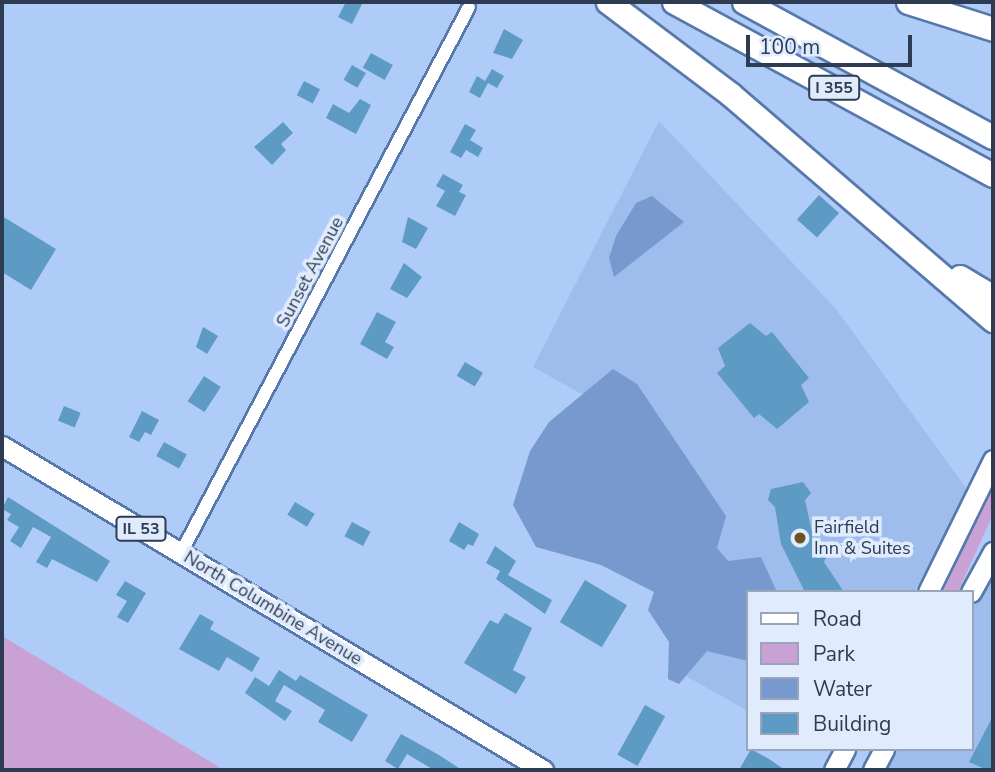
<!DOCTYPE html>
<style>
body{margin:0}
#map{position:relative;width:995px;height:772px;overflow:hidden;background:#afccf9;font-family:"Nunito Sans",sans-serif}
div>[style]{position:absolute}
.built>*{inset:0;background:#9ebdec}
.green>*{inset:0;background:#c9a1d4}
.water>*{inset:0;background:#7799ce}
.building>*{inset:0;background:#5e9bc4;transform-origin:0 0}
.roads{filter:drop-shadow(2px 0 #5778ab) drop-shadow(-2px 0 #5778ab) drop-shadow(0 2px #5778ab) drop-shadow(0 -2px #5778ab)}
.minor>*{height:12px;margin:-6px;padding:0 6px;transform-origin:6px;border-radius:6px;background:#fff}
.primary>*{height:19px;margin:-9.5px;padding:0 9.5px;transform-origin:9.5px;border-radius:9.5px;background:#fff}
.motorway>*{height:23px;margin:-11.5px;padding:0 11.5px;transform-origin:11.5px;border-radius:11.5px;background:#fff}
.dots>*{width:19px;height:19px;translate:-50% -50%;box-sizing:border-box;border:4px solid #e0ecfd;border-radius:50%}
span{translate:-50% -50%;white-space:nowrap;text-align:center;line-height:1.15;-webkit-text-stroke:7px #e0ecfd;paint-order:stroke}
.shield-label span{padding:2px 5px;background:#e0ecfd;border:2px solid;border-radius:5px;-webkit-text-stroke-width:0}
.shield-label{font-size:16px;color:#2e3c53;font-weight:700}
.street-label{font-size:18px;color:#2e3c53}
.poi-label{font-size:18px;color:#2e3c53}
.left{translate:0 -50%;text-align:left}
.frame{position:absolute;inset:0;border:4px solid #2e3c53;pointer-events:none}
.legend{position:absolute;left:746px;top:590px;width:228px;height:161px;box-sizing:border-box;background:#e0ecfd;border:2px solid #99a6b9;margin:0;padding:9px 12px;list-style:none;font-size:21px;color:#2e3c53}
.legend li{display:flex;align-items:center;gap:14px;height:35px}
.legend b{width:35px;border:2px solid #99a6b9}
.scale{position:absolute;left:746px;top:35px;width:166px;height:32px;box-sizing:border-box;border:4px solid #2e3c53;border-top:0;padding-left:9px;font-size:21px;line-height:24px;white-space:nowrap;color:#2e3c53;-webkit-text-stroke:5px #e0ecfd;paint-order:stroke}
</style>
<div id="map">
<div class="built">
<i style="clip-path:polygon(659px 121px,836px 309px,969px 492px,914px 592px,748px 592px,748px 711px,679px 672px,600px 404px,533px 367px)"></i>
<i style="clip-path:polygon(988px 577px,993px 580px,993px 770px,884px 770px,896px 749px,972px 749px,972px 606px)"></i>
</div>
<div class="green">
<i style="clip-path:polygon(993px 483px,993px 514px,958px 592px,943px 592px)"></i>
<i style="clip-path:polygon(2px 636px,224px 770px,2px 770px)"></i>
</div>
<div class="water">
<i style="clip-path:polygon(652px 196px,684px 222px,614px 277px,609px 258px,616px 236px,636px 203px)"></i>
<i style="clip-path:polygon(613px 369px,637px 384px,726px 516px,717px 548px,728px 561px,761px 557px,777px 592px,748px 592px,748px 661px,707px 651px,679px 684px,668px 679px,669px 642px,648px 610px,654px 592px,601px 565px,536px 547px,513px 505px,530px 451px,549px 422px)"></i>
</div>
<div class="building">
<i style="clip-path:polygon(346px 2px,363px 2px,352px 24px,338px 17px)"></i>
<i style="clip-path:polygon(504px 29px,523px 40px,512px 59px,493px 53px)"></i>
<i style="left:371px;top:53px;width:25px;height:17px;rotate:29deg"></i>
<i style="left:352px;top:65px;width:16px;height:17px;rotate:30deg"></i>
<i style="clip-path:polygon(492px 69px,504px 76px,497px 88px,488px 83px,480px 98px,469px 92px,477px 76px,485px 81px)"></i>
<i style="left:304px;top:81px;width:18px;height:16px;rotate:27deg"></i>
<i style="clip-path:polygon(360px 99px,371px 105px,356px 134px,326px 118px,333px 104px,349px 113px)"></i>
<i style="clip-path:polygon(283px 122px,293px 133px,281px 144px,286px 150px,272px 165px,254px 147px)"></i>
<i style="clip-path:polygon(465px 124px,476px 130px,470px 140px,483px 148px,478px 157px,466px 150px,461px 158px,450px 152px)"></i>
<i style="clip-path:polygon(443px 174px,463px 185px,459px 192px,466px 195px,455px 216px,436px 206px,445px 191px,436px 186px)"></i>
<i style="left:819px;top:195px;width:27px;height:33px;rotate:42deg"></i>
<i style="clip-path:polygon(2px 216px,56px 249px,31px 290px,2px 272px)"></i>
<i style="clip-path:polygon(408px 217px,428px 228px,416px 249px,402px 242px)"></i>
<i style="clip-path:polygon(404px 263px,422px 277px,407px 298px,390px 289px)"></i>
<i style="clip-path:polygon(377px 312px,396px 322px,385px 342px,394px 347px,387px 359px,360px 344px)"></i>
<i style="clip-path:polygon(750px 323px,766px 336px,772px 332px,809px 378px,801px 385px,809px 402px,777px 429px,759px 414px,754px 418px,717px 373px,725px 366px,718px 348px)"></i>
<i style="clip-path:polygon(203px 327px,218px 336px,207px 354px,196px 347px)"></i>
<i style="left:465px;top:362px;width:21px;height:16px;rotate:31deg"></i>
<i style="left:204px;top:376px;width:20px;height:30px;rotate:33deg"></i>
<i style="left:64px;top:406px;width:18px;height:16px;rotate:22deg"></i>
<i style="clip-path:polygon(142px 411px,159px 420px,151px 435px,145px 432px,139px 442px,129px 437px)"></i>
<i style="left:164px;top:442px;width:26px;height:16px;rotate:29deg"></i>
<i style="clip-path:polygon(803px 482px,811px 493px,805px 500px,812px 532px,821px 535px,817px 547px,828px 553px,824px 562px,844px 592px,805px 592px,781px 544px,775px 507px,768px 500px,771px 489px)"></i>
<i style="clip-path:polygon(8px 497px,110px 561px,97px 582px,52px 559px,47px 568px,36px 562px,51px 537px,33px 527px,21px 548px,10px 541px,19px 527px,7px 520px,11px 514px,2px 509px)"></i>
<i style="left:295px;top:502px;width:23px;height:15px;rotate:31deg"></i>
<i style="left:352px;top:522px;width:21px;height:16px;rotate:28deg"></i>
<i style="clip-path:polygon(459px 522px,479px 534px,473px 546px,468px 544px,464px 550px,449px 541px)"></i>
<i style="clip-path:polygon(495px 546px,516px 561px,508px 575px,552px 600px,545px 614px,496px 579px,500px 571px,486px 563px)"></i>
<i style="left:585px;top:580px;width:49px;height:49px;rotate:31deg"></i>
<i style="clip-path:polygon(125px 581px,146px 593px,128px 623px,117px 617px,127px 601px,116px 595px)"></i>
<i style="clip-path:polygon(505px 613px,532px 628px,513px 670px,526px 677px,516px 694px,464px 663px,490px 620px,498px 624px)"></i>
<i style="clip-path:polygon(200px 614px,214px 622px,210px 629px,260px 658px,252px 672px,227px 657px,219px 671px,179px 649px)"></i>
<i style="clip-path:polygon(279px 670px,296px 681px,300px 675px,368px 715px,352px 742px,318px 722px,325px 710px,284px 685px,275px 701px,292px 711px,285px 721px,245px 693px,255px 677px,269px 686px)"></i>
<i style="left:645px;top:705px;width:23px;height:57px;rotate:29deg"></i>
<i style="clip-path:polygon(993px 716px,993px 770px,987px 770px,969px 762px)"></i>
<i style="clip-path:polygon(401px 734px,439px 755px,462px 770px,434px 770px,407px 754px,398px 769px,385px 761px)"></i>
<i style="clip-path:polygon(751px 749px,769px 759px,785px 770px,739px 770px)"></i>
</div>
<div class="roads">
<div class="minor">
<i style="left:181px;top:553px;width:617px;rotate:-62.19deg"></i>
</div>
<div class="primary">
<i style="left:2px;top:446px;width:631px;rotate:30.92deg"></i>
<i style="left:928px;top:592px;width:147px;rotate:-63.8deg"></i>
<i style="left:971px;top:592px;width:46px;rotate:-61.2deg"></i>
<i style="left:834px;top:770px;width:24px;rotate:-62deg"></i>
<i style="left:873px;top:770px;width:24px;rotate:-62deg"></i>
</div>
<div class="motorway">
<i style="left:608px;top:2px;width:153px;rotate:37deg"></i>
<i style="left:730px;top:94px;width:347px;rotate:40.7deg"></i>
<i style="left:674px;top:2px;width:363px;rotate:28.5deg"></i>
<i style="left:744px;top:2px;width:283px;rotate:28.5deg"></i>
<i style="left:908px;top:2px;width:89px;rotate:17.6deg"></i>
<i style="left:960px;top:277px;width:39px;rotate:31deg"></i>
</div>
</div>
<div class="dots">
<i style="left:800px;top:538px;background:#6d5224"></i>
</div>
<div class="shield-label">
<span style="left:834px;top:88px">I 355</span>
<span style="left:141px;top:529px">IL 53</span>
</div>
<div class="street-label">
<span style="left:310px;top:272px;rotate:-62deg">Sunset Avenue</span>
<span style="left:273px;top:608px;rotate:31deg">North Columbine Avenue</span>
</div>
<div class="poi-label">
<span class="left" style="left:814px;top:538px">Fairfield<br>Inn &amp; Suites</span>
</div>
<div class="frame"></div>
<ul class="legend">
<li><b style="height:9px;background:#fff"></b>Road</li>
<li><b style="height:19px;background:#c9a1d4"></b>Park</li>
<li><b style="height:19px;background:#7799ce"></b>Water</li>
<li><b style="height:19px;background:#5e9bc4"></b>Building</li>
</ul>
<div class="scale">100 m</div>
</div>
